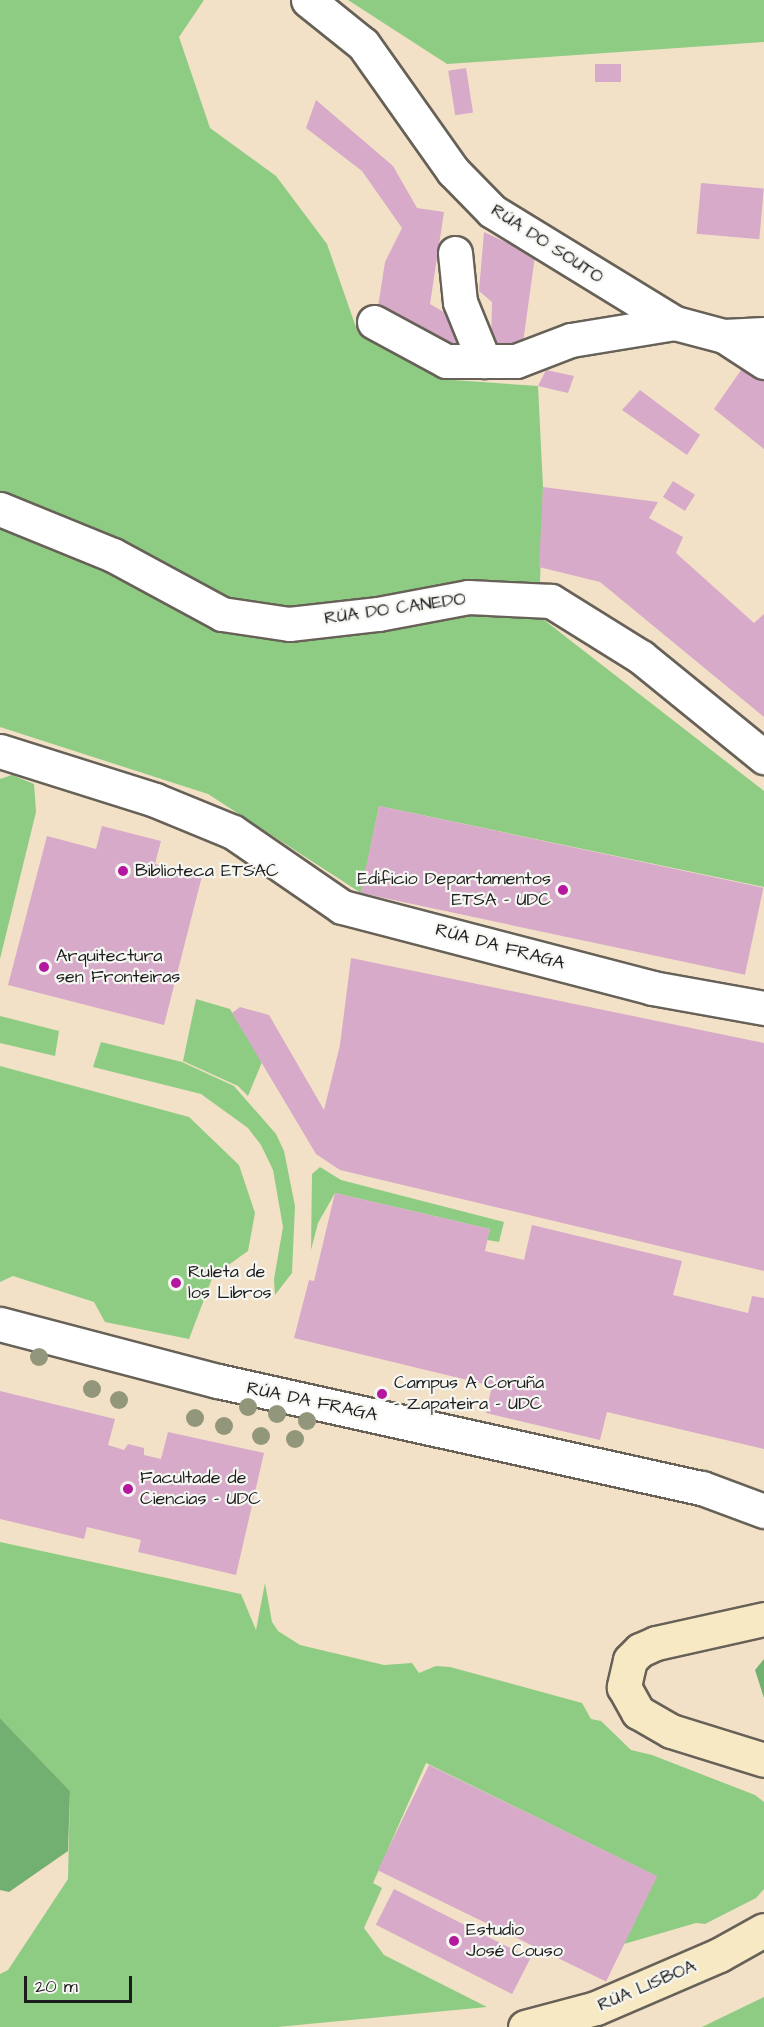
<!DOCTYPE html>
<meta charset="utf-8">
<style>
body{margin:0}
#map{position:relative;width:764px;height:2027px;overflow:hidden;background:#f2e1c6;font-family:"Architects Daughter",sans-serif}
div>[style]{position:absolute}
.green>*{inset:0;background:#8ecc83}
.forest>*{inset:0;background:#72b071}
.building>*{inset:0;background:#d7aac9;transform-origin:0 0}
.roads{filter:drop-shadow(2px 0 #676158) drop-shadow(-2px 0 #676158) drop-shadow(0 2px #676158) drop-shadow(0 -2px #676158)}
.street>*{height:33px;margin:-16.5px;padding:0 16.5px;transform-origin:16.5px;border-radius:16.5px;background:#fff}
.secondary>*{height:33px;margin:-16.5px;padding:0 16.5px;transform-origin:16.5px;border-radius:16.5px;background:#f7e9c3}
.trees>*{width:18px;height:18px;margin:-9px;border-radius:50%;background:#92977c}
.dots>*{width:16px;height:16px;translate:-50% -50%;box-sizing:border-box;border:3px solid #f6f6f2;border-radius:50%}
span{translate:-50% -50%;white-space:nowrap;text-align:center;line-height:1.15;-webkit-text-stroke:4.5px #f6f6f2;paint-order:stroke}
.street-label{font-size:18px;color:#1c1c1c}
.poi-label{font-size:18px;color:#1c1c1c}
.left{translate:0 -50%;text-align:left}
.right{translate:-100% -50%;text-align:right}
.scale{position:absolute;left:24px;top:1976px;width:108px;height:27px;box-sizing:border-box;border:3px solid #1c1c1c;border-top:0;padding-left:8px;font-size:18px;line-height:21px;white-space:nowrap;color:#1c1c1c;-webkit-text-stroke:4px #f6f6f2;paint-order:stroke}
</style>
<div id="map">
<div class="green">
<i style="clip-path:polygon(0 0,204px 0,179px 37px,210px 128px,276px 176px,327px 244px,358px 333px,453px 380px,538px 386px,543px 487px,539px 616px,764px 791px,764px 887px,379px 806px,361px 893px,208px 794px,0 727px)"></i>
<i style="clip-path:polygon(348px 0,764px 0,764px 42px,447px 64px)"></i>
<i style="clip-path:polygon(12px 775px,34px 784px,36px 812px,0 959px,0 779px)"></i>
<i style="clip-path:polygon(196px 999px,230px 1009px,262px 1062px,248px 1096px,238px 1086px,183px 1061px)"></i>
<i style="clip-path:polygon(0 1016px,59px 1031px,55px 1056px,0 1043px)"></i>
<i style="clip-path:polygon(101px 1042px,182px 1062px,234px 1086px,276px 1134px,284px 1151px,295px 1206px,292px 1273px,275px 1295px,274px 1279px,283px 1227px,273px 1170px,261px 1145px,248px 1128px,201px 1094px,93px 1067px)"></i>
<i style="clip-path:polygon(0 1066px,189px 1117px,239px 1165px,255px 1213px,248px 1251px,213px 1276px,189px 1339px,105px 1322px,94px 1302px,13px 1276px,0 1282px)"></i>
<i style="clip-path:polygon(320px 1167px,341px 1180px,504px 1222px,499px 1242px,487px 1240px,490px 1229px,335px 1193px,318px 1223px,311px 1250px,312px 1174px)"></i>
<i style="clip-path:polygon(0 1542px,241px 1594px,256px 1630px,265px 1583px,272px 1622px,278px 1631px,300px 1645px,384px 1665px,412px 1663px,419px 1673px,436px 1666px,450px 1667px,582px 1703px,591px 1719px,601px 1721px,631px 1750px,652px 1755px,755px 1795px,764px 1802px,764px 1889px,756px 1898px,705px 1924px,696px 1923px,624px 1944px,656px 1876px,426px 1763px,373px 1883px,382px 1888px,364px 1928px,384px 1955px,487px 2007px,277px 2027px,0 2027px,0 1974px,8px 1970px,68px 1879px,70px 1791px,0 1718px)"></i>
<i style="clip-path:polygon(764px 1997px,764px 2027px,702px 2027px)"></i>
</div>
<div class="forest">
<i style="clip-path:polygon(764px 1659px,764px 1698px,755px 1670px)"></i>
<i style="clip-path:polygon(0 1718px,70px 1791px,68px 1851px,9px 1892px,0 1890px)"></i>
</div>
<div class="building">
<i style="left:595px;top:64px;width:26px;height:18px"></i>
<i style="left:466px;top:68px;width:45px;height:18px;rotate:81deg"></i>
<i style="clip-path:polygon(316px 100px,393px 166px,417px 208px,444px 212px,430px 304px,459px 321px,460px 346px,377px 313px,385px 262px,402px 228px,362px 171px,306px 128px)"></i>
<i style="left:701px;top:183px;width:63px;height:51px;rotate:5deg"></i>
<i style="clip-path:polygon(484px 232px,535px 256px,522px 350px,491px 346px,492px 302px,479px 291px)"></i>
<i style="clip-path:polygon(746px 363px,764px 375px,764px 449px,714px 409px)"></i>
<i style="clip-path:polygon(546px 370px,574px 376px,568px 393px,538px 386px)"></i>
<i style="clip-path:polygon(640px 390px,700px 435px,687px 455px,622px 410px)"></i>
<i style="left:673px;top:481px;width:26px;height:19px;rotate:32deg"></i>
<i style="clip-path:polygon(543px 487px,658px 502px,649px 518px,683px 537px,676px 553px,754px 623px,764px 614px,764px 717px,600px 582px,539px 567px)"></i>
<i style="left:379px;top:806px;width:393px;height:89px;rotate:12deg"></i>
<i style="clip-path:polygon(102px 826px,161px 841px,155px 864px,202px 876px,164px 1025px,8px 985px,47px 836px,96px 849px)"></i>
<i style="clip-path:polygon(351px 958px,764px 1043px,764px 1271px,340px 1170px,316px 1154px,232px 1013px,240px 1007px,269px 1015px,324px 1110px,340px 1045px)"></i>
<i style="clip-path:polygon(335px 1193px,490px 1229px,485px 1251px,524px 1260px,532px 1225px,682px 1261px,673px 1295px,748px 1313px,752px 1296px,764px 1298px,764px 1449px,607px 1412px,600px 1440px,486px 1413px,492px 1386px,294px 1338px,309px 1280px,314px 1281px)"></i>
<i style="clip-path:polygon(0 1391px,115px 1419px,108px 1445px,124px 1450px,128px 1444px,144px 1448px,144px 1455px,161px 1459px,168px 1432px,264px 1453px,236px 1575px,138px 1552px,141px 1540px,87px 1527px,84px 1539px,0 1519px)"></i>
<i style="left:429px;top:1765px;width:254px;height:117px;rotate:26deg"></i>
<i style="left:394px;top:1889px;width:153px;height:40px;rotate:27deg"></i>
</div>
<div class="roads">
<div class="street">
<i style="left:308px;top:0;width:70px;rotate:38.7deg"></i>
<i style="left:363px;top:44px;width:156px;rotate:54.7deg"></i>
<i style="left:453px;top:171px;width:56px;rotate:45.7deg"></i>
<i style="left:492px;top:211px;width:215px;rotate:31.5deg"></i>
<i style="left:675px;top:323px;width:51px;rotate:14.9deg"></i>
<i style="left:724px;top:336px;width:40px;rotate:-2.9deg"></i>
<i style="left:455px;top:253px;width:49px;rotate:84.2deg"></i>
<i style="left:460px;top:302px;width:64px;rotate:67.9deg"></i>
<i style="left:374px;top:322px;width:82px;rotate:28.4deg"></i>
<i style="left:446px;top:361px;width:70px"></i>
<i style="left:516px;top:361px;width:59px;rotate:-20.9deg"></i>
<i style="left:571px;top:340px;width:105px;rotate:-9.3deg"></i>
<i style="left:724px;top:336px;width:48px;rotate:33deg"></i>
<i style="left:0;top:509px;width:122px;rotate:22.2deg"></i>
<i style="left:113px;top:555px;width:124px;rotate:28.4deg"></i>
<i style="left:222px;top:614px;width:68px;rotate:8.5deg"></i>
<i style="left:289px;top:624px;width:90px;rotate:-6.4deg"></i>
<i style="left:378px;top:614px;width:92px;rotate:-10.7deg"></i>
<i style="left:468px;top:597px;width:83px;rotate:2.8deg"></i>
<i style="left:551px;top:601px;width:106px;rotate:31.9deg"></i>
<i style="left:641px;top:657px;width:159px;rotate:39.1deg"></i>
<i style="left:0;top:751px;width:163px;rotate:17.5deg"></i>
<i style="left:155px;top:800px;width:84px;rotate:22.3deg"></i>
<i style="left:233px;top:832px;width:132px;rotate:34.5deg"></i>
<i style="left:342px;top:907px;width:320px;rotate:14.6deg"></i>
<i style="left:652px;top:988px;width:114px;rotate:10.1deg"></i>
<i style="left:0;top:1324px;width:225px;rotate:14.7deg"></i>
<i style="left:218px;top:1381px;width:496px;rotate:12.5deg"></i>
<i style="left:702px;top:1488px;width:66px;rotate:20.4deg"></i>
</div>
<div class="secondary">
<i style="left:764px;top:1619px;width:111px;rotate:167.5deg"></i>
<i style="left:656px;top:1643px;width:17px;rotate:156deg"></i>
<i style="left:640px;top:1650px;width:14px;rotate:135deg"></i>
<i style="left:630px;top:1660px;width:28px;rotate:103deg"></i>
<i style="left:624px;top:1687px;width:29px;rotate:61deg"></i>
<i style="left:638px;top:1712px;width:38px;rotate:30deg"></i>
<i style="left:671px;top:1731px;width:97px;rotate:17.3deg"></i>
<i style="left:525px;top:2027px;width:73px;rotate:-15deg"></i>
<i style="left:596px;top:2008px;width:134px;rotate:-23.3deg"></i>
<i style="left:719px;top:1955px;width:51px;rotate:-29.1deg"></i>
</div>
</div>
<div class="trees">
<i style="left:39px;top:1357px"></i>
<i style="left:92px;top:1389px"></i>
<i style="left:119px;top:1400px"></i>
<i style="left:248px;top:1407px"></i>
<i style="left:277px;top:1414px"></i>
<i style="left:195px;top:1418px"></i>
<i style="left:307px;top:1421px"></i>
<i style="left:224px;top:1426px"></i>
<i style="left:261px;top:1436px"></i>
<i style="left:295px;top:1439px"></i>
</div>
<div class="dots">
<i style="left:123px;top:871px;background:#b5179e"></i>
<i style="left:563px;top:890px;background:#b5179e"></i>
<i style="left:44px;top:967px;background:#b5179e"></i>
<i style="left:176px;top:1283px;background:#b5179e"></i>
<i style="left:382px;top:1394px;background:#b5179e"></i>
<i style="left:128px;top:1489px;background:#b5179e"></i>
<i style="left:454px;top:1941px;background:#b5179e"></i>
</div>
<div class="street-label">
<span style="left:547px;top:244px;rotate:33deg">RÚA DO SOUTO</span>
<span style="left:395px;top:609px;rotate:-8deg">RÚA DO CANEDO</span>
<span style="left:500px;top:947px;rotate:15deg">RÚA DA FRAGA</span>
<span style="left:312px;top:1402px;rotate:12deg">RÚA DA FRAGA</span>
<span style="left:647px;top:1986px;rotate:-23deg">RÚA LISBOA</span>
</div>
<div class="poi-label">
<span class="left" style="left:135px;top:871px">Biblioteca ETSAC</span>
<span class="right" style="left:551px;top:890px">Edificio Departamentos<br>ETSA - UDC</span>
<span class="left" style="left:56px;top:967px">Arquitectura<br>sen Fronteiras</span>
<span class="left" style="left:188px;top:1283px">Ruleta de<br>los Libros</span>
<span class="left" style="left:394px;top:1394px">Campus A Coruña<br>- Zapateira - UDC</span>
<span class="left" style="left:140px;top:1489px">Facultade de<br>Ciencias - UDC</span>
<span class="left" style="left:466px;top:1941px">Estudio<br>José Couso</span>
</div>
<div class="scale">20 m</div>
</div>
